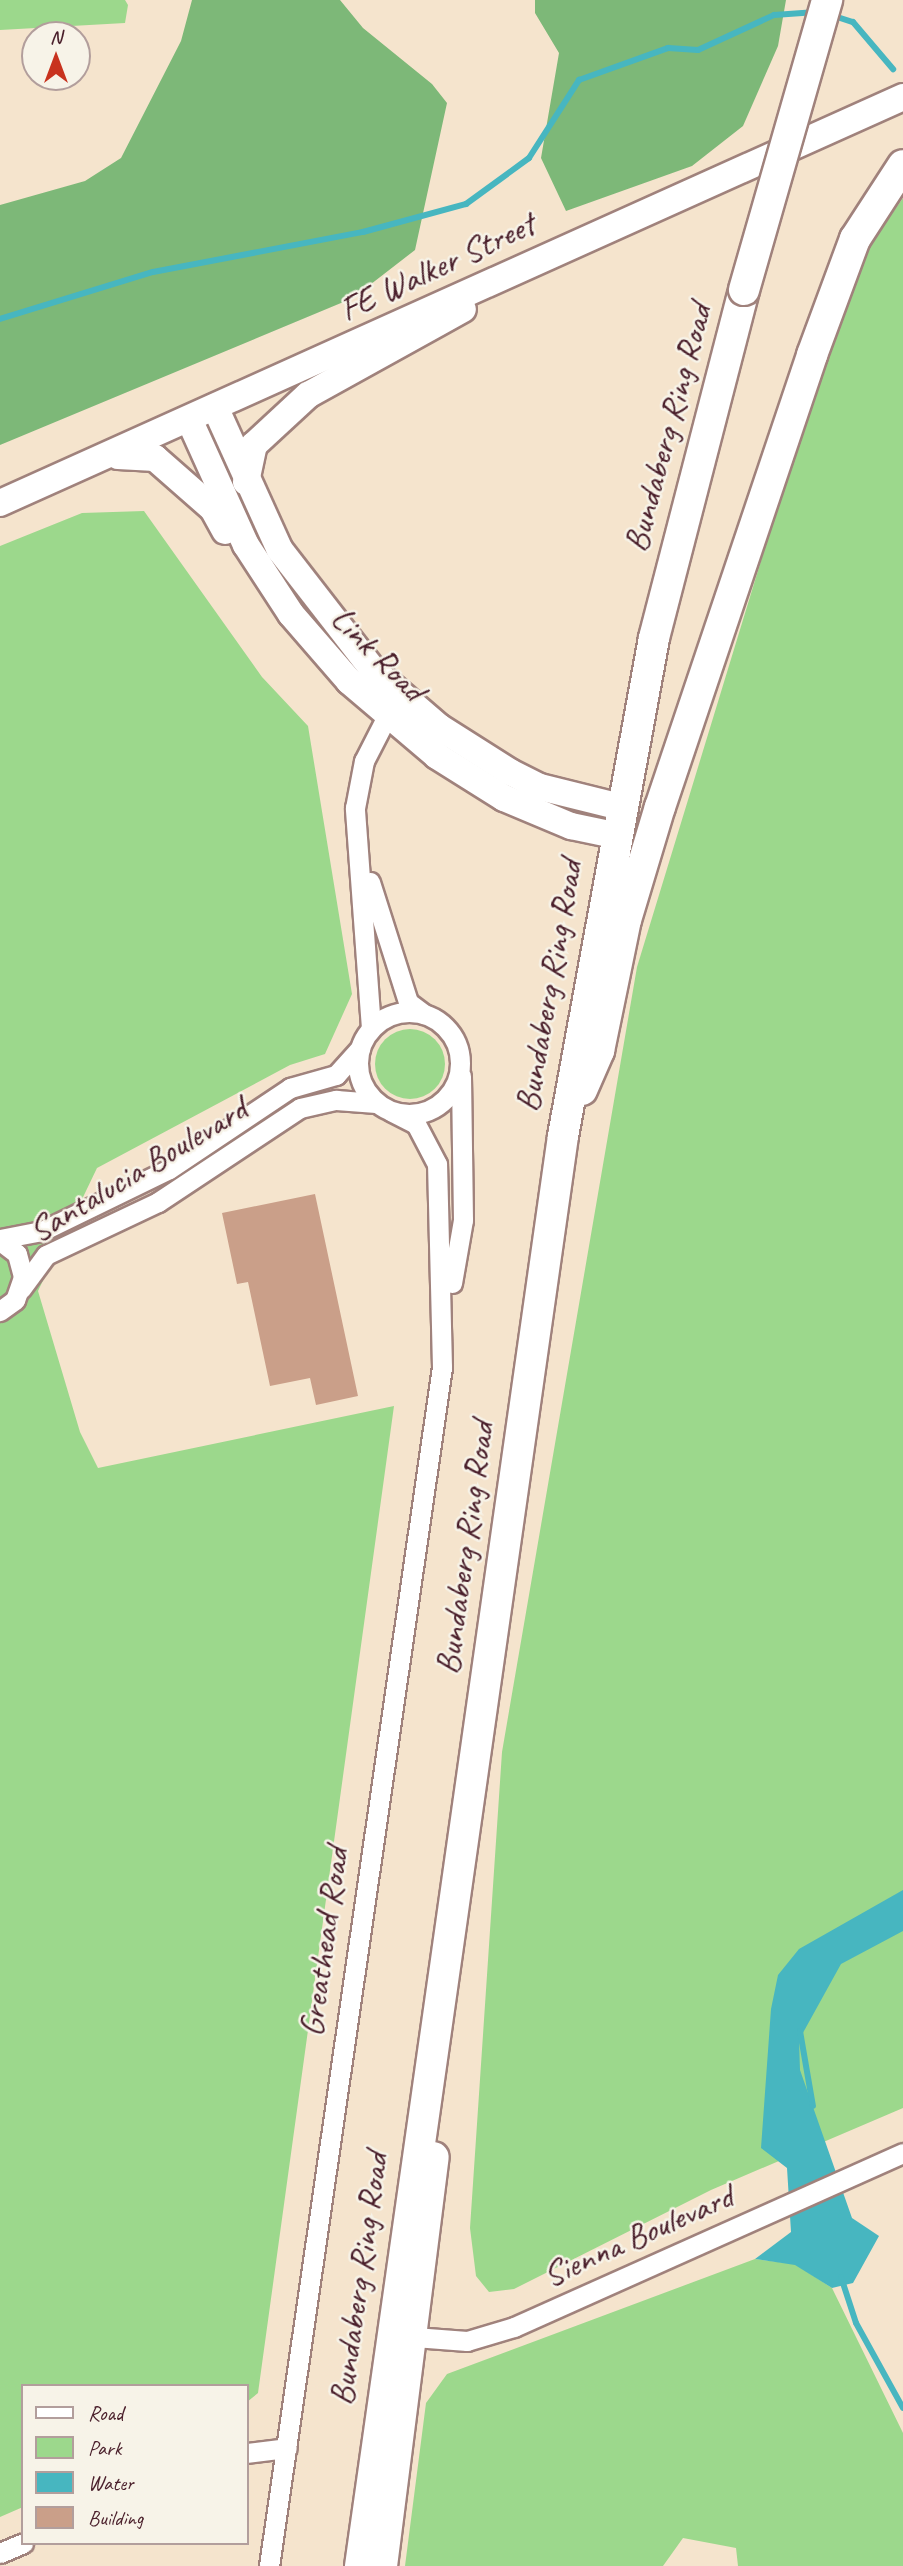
<!DOCTYPE html>
<style>
body{margin:0}
#map{position:relative;width:903px;height:2566px;overflow:hidden;background:#f5e4cd;font-family:Caveat,sans-serif}
div>[style]{position:absolute}
.green>*{inset:0;background:#9cd88c}
.round{border-radius:50%}
.forest>*{inset:0;background:#7db878}
.water>*{inset:0;background:#47b6c0}
.stream>*{height:6px;margin:-3px;padding:0 3px;transform-origin:3px;border-radius:3px;background:#47b6c0}
.building>*{inset:0;background:#ca9f89}
.roads{filter:drop-shadow(2px 0 #a0827c) drop-shadow(-2px 0 #a0827c) drop-shadow(0 2px #a0827c) drop-shadow(0 -2px #a0827c)}
.minor>*{height:19px;margin:-9.5px;padding:0 9.5px;transform-origin:9.5px;border-radius:9.5px;background:#fff}
.minor>.ring{margin:-9.5px;padding:0;box-sizing:content-box;background:none;border:19px solid #fff;border-radius:50%}
.secondary>*{height:26px;margin:-13px;padding:0 13px;transform-origin:13px;border-radius:13px;background:#fff}
.primary>*{height:30px;margin:-15px;padding:0 15px;transform-origin:15px;border-radius:15px;background:#fff}
.bridges{filter:drop-shadow(2px 0 #a0827c) drop-shadow(-2px 0 #a0827c) drop-shadow(0 2px #a0827c) drop-shadow(0 -2px #a0827c)}
.primary-bridge>*{height:30px;margin:-15px;padding:0 15px;transform-origin:15px;border-radius:15px;background:#fff}
span{translate:-50% -50%;white-space:nowrap;text-align:center;line-height:1.15;-webkit-text-stroke:5px #f7f3e8;paint-order:stroke}
.street-label{font-size:35px;color:#4a1f2b}
.legend{position:absolute;left:21px;top:2384px;width:228px;height:161px;box-sizing:border-box;background:#f7f3e8;border:2px solid #b29e9c;margin:0;padding:9px 12px;list-style:none;font-size:21px;color:#4a1f2b}
.legend li{display:flex;align-items:center;gap:14px;height:35px}
.legend b{width:35px;border:2px solid #b29e9c}
.north{position:absolute;left:21px;top:21px;width:70px;height:70px;box-sizing:border-box;background:#f7f3e8;border:2px solid #b29e9c;border-radius:50%;rotate:0deg;font-size:19px;font-weight:700;line-height:28px;text-align:center;color:#4a1f2b}
.north::after{content:'';display:block;margin:auto;width:24px;height:32px;background:#c8321e;clip-path:polygon(50% 0,100% 100%,50% 72%,0 100%)}
</style>
<div id="map">
<div class="green">
<i style="clip-path:polygon(0 0,125px 0,128px 5px,125px 23px,0 30px)"></i>
<i style="clip-path:polygon(903px 198px,903px 2108px,711px 2190px,514px 2289px,489px 2292px,476px 2276px,470px 2228px,502px 1752px,637px 967px,815px 384px,870px 245px)"></i>
<i style="clip-path:polygon(144px 511px,262px 677px,308px 726px,352px 994px,325px 1054px,290px 1065px,97px 1168px,38px 1291px,80px 1432px,98px 1468px,394px 1406px,258px 2393px,247px 2402px,247px 2386px,23px 2386px,23px 2507px,0 2517px,0 546px,82px 513px)"></i>
<i class="round" style="left:375px;top:1029px;width:70px;height:70px"></i>
<i style="clip-path:polygon(755px 2259px,795px 2264px,832px 2288px,903px 2433px,903px 2566px,738px 2566px,736px 2548px,683px 2538px,663px 2566px,405px 2566px,426px 2403px,447px 2374px)"></i>
</div>
<div class="forest">
<i style="clip-path:polygon(192px 0,340px 0,363px 28px,432px 84px,447px 103px,415px 250px,353px 298px,0 445px,0 205px,85px 181px,121px 158px,181px 41px)"></i>
<i style="clip-path:polygon(535px 0,786px 0,778px 46px,743px 126px,692px 166px,566px 211px,541px 158px,559px 53px,535px 13px)"></i>
</div>
<div class="water">
<i style="clip-path:polygon(903px 1890px,903px 1931px,841px 1964px,799px 2040px,800px 2070px,852px 2218px,879px 2236px,853px 2283px,832px 2288px,795px 2265px,755px 2259px,791px 2232px,787px 2168px,761px 2148px,771px 2009px,778px 1975px,799px 1949px)"></i>
</div>
<div class="stream">
<i style="left:831px;top:15px;width:23px;rotate:18deg"></i>
<i style="left:853px;top:22px;width:62px;rotate:49.6deg"></i>
<i style="left:0;top:319px;width:160px;rotate:-17.1deg"></i>
<i style="left:153px;top:272px;width:214px;rotate:-10.8deg"></i>
<i style="left:363px;top:232px;width:107px;rotate:-15.2deg"></i>
<i style="left:466px;top:204px;width:78px;rotate:-36.1deg"></i>
<i style="left:529px;top:158px;width:93px;rotate:-57.3deg"></i>
<i style="left:579px;top:80px;width:95px;rotate:-19.8deg"></i>
<i style="left:668px;top:48px;width:30px;rotate:4deg"></i>
<i style="left:698px;top:50px;width:84px;rotate:-24.7deg"></i>
<i style="left:774px;top:15px;width:39px;rotate:-4deg"></i>
<i style="left:800px;top:2031px;width:76px;rotate:80.2deg"></i>
<i style="left:841px;top:2277px;width:48px;rotate:71.9deg"></i>
<i style="left:856px;top:2323px;width:97px;rotate:61.1deg"></i>
</div>
<div class="building">
<i style="clip-path:polygon(315px 1194px,358px 1396px,316px 1405px,310px 1378px,270px 1386px,248px 1282px,237px 1284px,222px 1213px)"></i>
</div>
<div class="roads">
<div class="minor">
<i style="left:370px;top:882px;width:126px;rotate:72.4deg"></i>
<i style="left:408px;top:1002px;width:20px;rotate:37deg"></i>
<i class="ring" style="left:358px;top:1012px;width:83px;height:83px"></i>
<i style="left:371px;top:1028px;width:221px;rotate:-94.2deg"></i>
<i style="left:355px;top:808px;width:48px;rotate:-79.2deg"></i>
<i style="left:364px;top:761px;width:51px;rotate:-62.9deg"></i>
<i style="left:0;top:1239px;width:43px;rotate:-10.8deg"></i>
<i style="left:42px;top:1231px;width:141px;rotate:-26deg"></i>
<i style="left:169px;top:1169px;width:146px;rotate:-33.8deg"></i>
<i style="left:290px;top:1088px;width:48px;rotate:-15.8deg"></i>
<i style="left:336px;top:1075px;width:36px;rotate:-48deg"></i>
<i style="left:0;top:1241px;width:21px;rotate:37deg"></i>
<i style="left:17px;top:1254px;width:24px;rotate:75deg"></i>
<i style="left:23px;top:1277px;width:24px;rotate:109deg"></i>
<i style="left:15px;top:1300px;width:19px;rotate:144deg"></i>
<i style="left:452px;top:1283px;width:64px;rotate:-80.1deg"></i>
<i style="left:463px;top:1220px;width:144px;rotate:-90.8deg"></i>
<i style="left:21px;top:1289px;width:42px;rotate:-53.7deg"></i>
<i style="left:46px;top:1255px;width:124px;rotate:-25.3deg"></i>
<i style="left:158px;top:1202px;width:170px;rotate:-33.5deg"></i>
<i style="left:300px;top:1108px;width:37px;rotate:-13deg"></i>
<i style="left:336px;top:1100px;width:40px;rotate:4.3deg"></i>
<i style="left:401px;top:2336px;width:66px;rotate:4.3deg"></i>
<i style="left:467px;top:2341px;width:49px;rotate:-16.6deg"></i>
<i style="left:514px;top:2327px;width:426px;rotate:-24.1deg"></i>
<i style="left:247px;top:2453px;width:40px;rotate:-7.1deg"></i>
<i style="left:0;top:2553px;width:25px;rotate:-23deg"></i>
<i style="left:269px;top:2566px;width:1211px;rotate:-81.79deg"></i>
<i style="left:442px;top:1367px;width:203px;rotate:-91.4deg"></i>
<i style="left:437px;top:1164px;width:45px;rotate:-117.7deg"></i>
<i style="left:416px;top:1124px;width:27px;rotate:-153deg"></i>
</div>
<div class="secondary">
<i style="left:215px;top:407px;width:157px;rotate:65.6deg"></i>
<i style="left:280px;top:550px;width:152px;rotate:52.2deg"></i>
<i style="left:373px;top:670px;width:87px;rotate:40.8deg"></i>
<i style="left:439px;top:727px;width:84px;rotate:32.4deg"></i>
<i style="left:510px;top:772px;width:34px;rotate:27deg"></i>
<i style="left:540px;top:787px;width:82px;rotate:14deg"></i>
<i style="left:189px;top:419px;width:138px;rotate:65.7deg"></i>
<i style="left:246px;top:545px;width:82px;rotate:56.9deg"></i>
<i style="left:291px;top:614px;width:89px;rotate:49.1deg"></i>
<i style="left:349px;top:681px;width:116px;rotate:40.4deg"></i>
<i style="left:437px;top:756px;width:79px;rotate:32.1deg"></i>
<i style="left:504px;top:798px;width:73px;rotate:22.7deg"></i>
<i style="left:571px;top:826px;width:44px;rotate:11.8deg"></i>
<i style="left:118px;top:456px;width:37px;rotate:3deg"></i>
<i style="left:155px;top:458px;width:77px;rotate:41.3deg"></i>
<i style="left:213px;top:509px;width:25px;rotate:61deg"></i>
<i style="left:246px;top:482px;width:38px;rotate:-78deg"></i>
<i style="left:254px;top:445px;width:74px;rotate:-42.8deg"></i>
<i style="left:308px;top:395px;width:177px;rotate:-29deg"></i>
<i style="left:0;top:503px;width:990px;rotate:-24.21deg"></i>
</div>
<div class="primary">
<i style="left:582px;top:1090px;width:43px;rotate:-66.4deg"></i>
<i style="left:599px;top:1051px;width:134px;rotate:-78.4deg"></i>
<i style="left:626px;top:920px;width:118px;rotate:-73.3deg"></i>
<i style="left:660px;top:807px;width:477px;rotate:-71.4deg"></i>
<i style="left:812px;top:355px;width:124px;rotate:-69.7deg"></i>
<i style="left:855px;top:239px;width:88px;rotate:-57deg"></i>
<i style="left:360px;top:2566px;width:1444px;rotate:-81.92deg"></i>
<i style="left:563px;top:1136px;width:506px;rotate:-79.64deg"></i>
<i style="left:654px;top:638px;width:359px;rotate:-75.5deg"></i>
<i style="left:382px;top:2566px;width:412px;rotate:-82.8deg"></i>
</div>
</div>
<div class="bridges">
<div class="primary-bridge">
<i style="left:744px;top:290px;width:302px;rotate:-74deg"></i>
</div>
</div>
<div class="street-label">
<span style="left:437px;top:267px;rotate:-25deg">FE Walker Street</span>
<span style="left:668px;top:428px;rotate:-75deg">Bundaberg Ring Road</span>
<span style="left:378px;top:654px;rotate:45deg">Link Road</span>
<span style="left:549px;top:986px;rotate:-80deg">Bundaberg Ring Road</span>
<span style="left:138px;top:1170px;rotate:-31deg">Santalucia Boulevard</span>
<span style="left:465px;top:1548px;rotate:-82deg">Bundaberg Ring Road</span>
<span style="left:324px;top:1942px;rotate:-82deg">Greathead Road</span>
<span style="left:638px;top:2236px;rotate:-24deg">Sienna Boulevard</span>
<span style="left:359px;top:2279px;rotate:-82deg">Bundaberg Ring Road</span>
</div>
<ul class="legend">
<li><b style="height:9px;background:#fff"></b>Road</li>
<li><b style="height:19px;background:#9cd88c"></b>Park</li>
<li><b style="height:19px;background:#47b6c0"></b>Water</li>
<li><b style="height:19px;background:#ca9f89"></b>Building</li>
</ul>
<div class="north">N</div>
</div>
